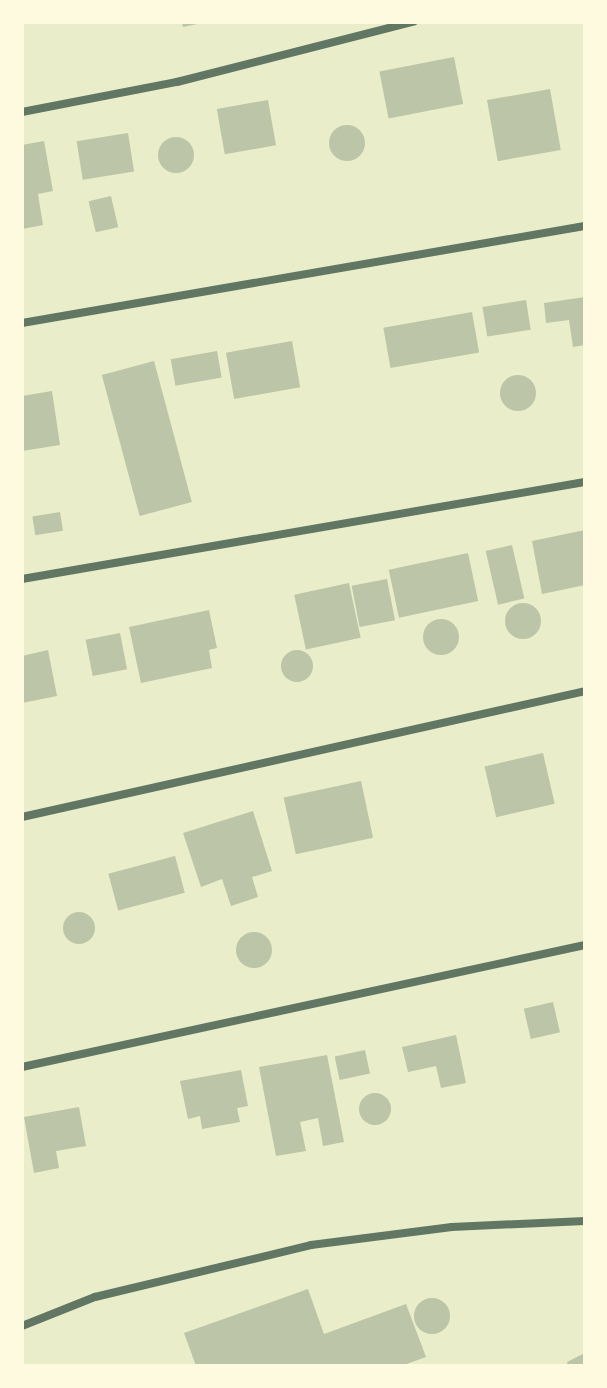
<!DOCTYPE html>
<style>
body{margin:0}
#map{position:relative;width:607px;height:1388px;overflow:hidden;background:#e9edc9;font-family:"Public Sans",sans-serif}
div>[style]{position:absolute}
.building>*{inset:0;background:#bcc5a7;transform-origin:0 0}
.round{border-radius:50%}
.minor>*{height:8px;margin:-4px;padding:0 4px;transform-origin:4px;border-radius:4px;background:#617663}
span{translate:-50% -50%;white-space:nowrap;text-align:center;line-height:1.15;-webkit-text-stroke:8px #fefae0;paint-order:stroke}
.frame{position:absolute;inset:0;border:24px solid #fefae0;pointer-events:none}
</style>
<div id="map">
<div class="building">
<i style="clip-path:polygon(182px 22px,202px 22px,202px 23px,183px 27px)"></i>
<i style="left:454px;top:57px;width:48px;height:76px;rotate:79deg"></i>
<i style="left:550px;top:89px;width:62px;height:64px;rotate:80deg"></i>
<i style="left:268px;top:100px;width:46px;height:52px;rotate:80deg"></i>
<i class="round" style="left:329px;top:125px;width:36px;height:36px"></i>
<i style="left:128px;top:133px;width:39px;height:52px;rotate:81deg"></i>
<i class="round" style="left:158px;top:137px;width:36px;height:36px"></i>
<i style="clip-path:polygon(44px 141px,53px 191px,38px 194px,43px 225px,22px 229px,22px 145px)"></i>
<i style="left:111px;top:196px;width:32px;height:23px;rotate:77deg"></i>
<i style="clip-path:polygon(585px 297px,585px 345px,573px 347px,569px 320px,546px 323px,544px 303px)"></i>
<i style="left:526px;top:300px;width:30px;height:44px;rotate:81deg"></i>
<i style="left:472px;top:312px;width:41px;height:90px;rotate:80deg"></i>
<i style="left:292px;top:341px;width:47px;height:67px;rotate:80deg"></i>
<i style="left:217px;top:351px;width:27px;height:47px;rotate:80deg"></i>
<i style="left:154px;top:361px;width:146px;height:54px;rotate:75deg"></i>
<i class="round" style="left:500px;top:375px;width:36px;height:36px"></i>
<i style="clip-path:polygon(52px 391px,60px 445px,22px 451px,22px 396px)"></i>
<i style="left:60px;top:512px;width:19px;height:28px;rotate:81deg"></i>
<i style="clip-path:polygon(585px 530px,585px 585px,542px 594px,532px 541px)"></i>
<i style="left:512px;top:545px;width:55px;height:27px;rotate:77deg"></i>
<i style="left:468px;top:553px;width:49px;height:81px;rotate:78deg"></i>
<i style="left:387px;top:579px;width:42px;height:36px;rotate:79deg"></i>
<i style="left:349px;top:583px;width:56px;height:56px;rotate:78deg"></i>
<i class="round" style="left:505px;top:603px;width:36px;height:36px"></i>
<i style="clip-path:polygon(209px 610px,217px 648px,209px 650px,212px 668px,141px 683px,129px 627px)"></i>
<i class="round" style="left:423px;top:619px;width:36px;height:36px"></i>
<i style="left:120px;top:633px;width:37px;height:35px;rotate:79deg"></i>
<i class="round" style="left:281px;top:650px;width:32px;height:32px"></i>
<i style="clip-path:polygon(48px 650px,57px 696px,22px 703px,22px 656px)"></i>
<i style="left:543px;top:753px;width:52px;height:60px;rotate:77deg"></i>
<i style="left:361px;top:781px;width:58px;height:79px;rotate:78deg"></i>
<i style="clip-path:polygon(253px 811px,272px 871px,252px 877px,258px 897px,231px 906px,222px 879px,201px 887px,183px 833px)"></i>
<i style="left:175px;top:856px;width:38px;height:69px;rotate:75deg"></i>
<i class="round" style="left:63px;top:912px;width:32px;height:32px"></i>
<i class="round" style="left:236px;top:932px;width:36px;height:36px"></i>
<i style="left:553px;top:1002px;width:31px;height:30px;rotate:77deg"></i>
<i style="clip-path:polygon(456px 1035px,466px 1083px,441px 1088px,436px 1066px,408px 1072px,402px 1047px)"></i>
<i style="left:365px;top:1050px;width:24px;height:31px;rotate:78deg"></i>
<i style="clip-path:polygon(327px 1055px,344px 1142px,323px 1146px,318px 1118px,300px 1122px,306px 1151px,276px 1156px,259px 1067px)"></i>
<i style="clip-path:polygon(241px 1070px,248px 1106px,237px 1108px,240px 1122px,202px 1129px,200px 1116px,188px 1119px,180px 1081px)"></i>
<i class="round" style="left:359px;top:1093px;width:32px;height:32px"></i>
<i style="clip-path:polygon(79px 1107px,86px 1146px,56px 1151px,59px 1168px,34px 1173px,24px 1117px)"></i>
<i style="clip-path:polygon(308px 1289px,324px 1334px,406px 1304px,426px 1357px,401px 1366px,196px 1366px,184px 1333px)"></i>
<i class="round" style="left:414px;top:1298px;width:36px;height:36px"></i>
<i style="clip-path:polygon(585px 1353px,585px 1366px,568px 1366px,567px 1362px)"></i>
</div>
<div class="minor">
<i style="left:22px;top:112px;width:158px;rotate:-11deg"></i>
<i style="left:177px;top:82px;width:244px;rotate:-14.3deg"></i>
<i style="left:22px;top:323px;width:571px;rotate:-9.78deg"></i>
<i style="left:22px;top:579px;width:571px;rotate:-9.78deg"></i>
<i style="left:22px;top:817px;width:577px;rotate:-12.61deg"></i>
<i style="left:22px;top:1067px;width:576px;rotate:-12.23deg"></i>
<i style="left:22px;top:1326px;width:79px;rotate:-21.7deg"></i>
<i style="left:95px;top:1297px;width:222px;rotate:-13.5deg"></i>
<i style="left:311px;top:1245px;width:142px;rotate:-7.3deg"></i>
<i style="left:452px;top:1227px;width:133px;rotate:-2.6deg"></i>
</div>
<div class="frame"></div>
</div>
